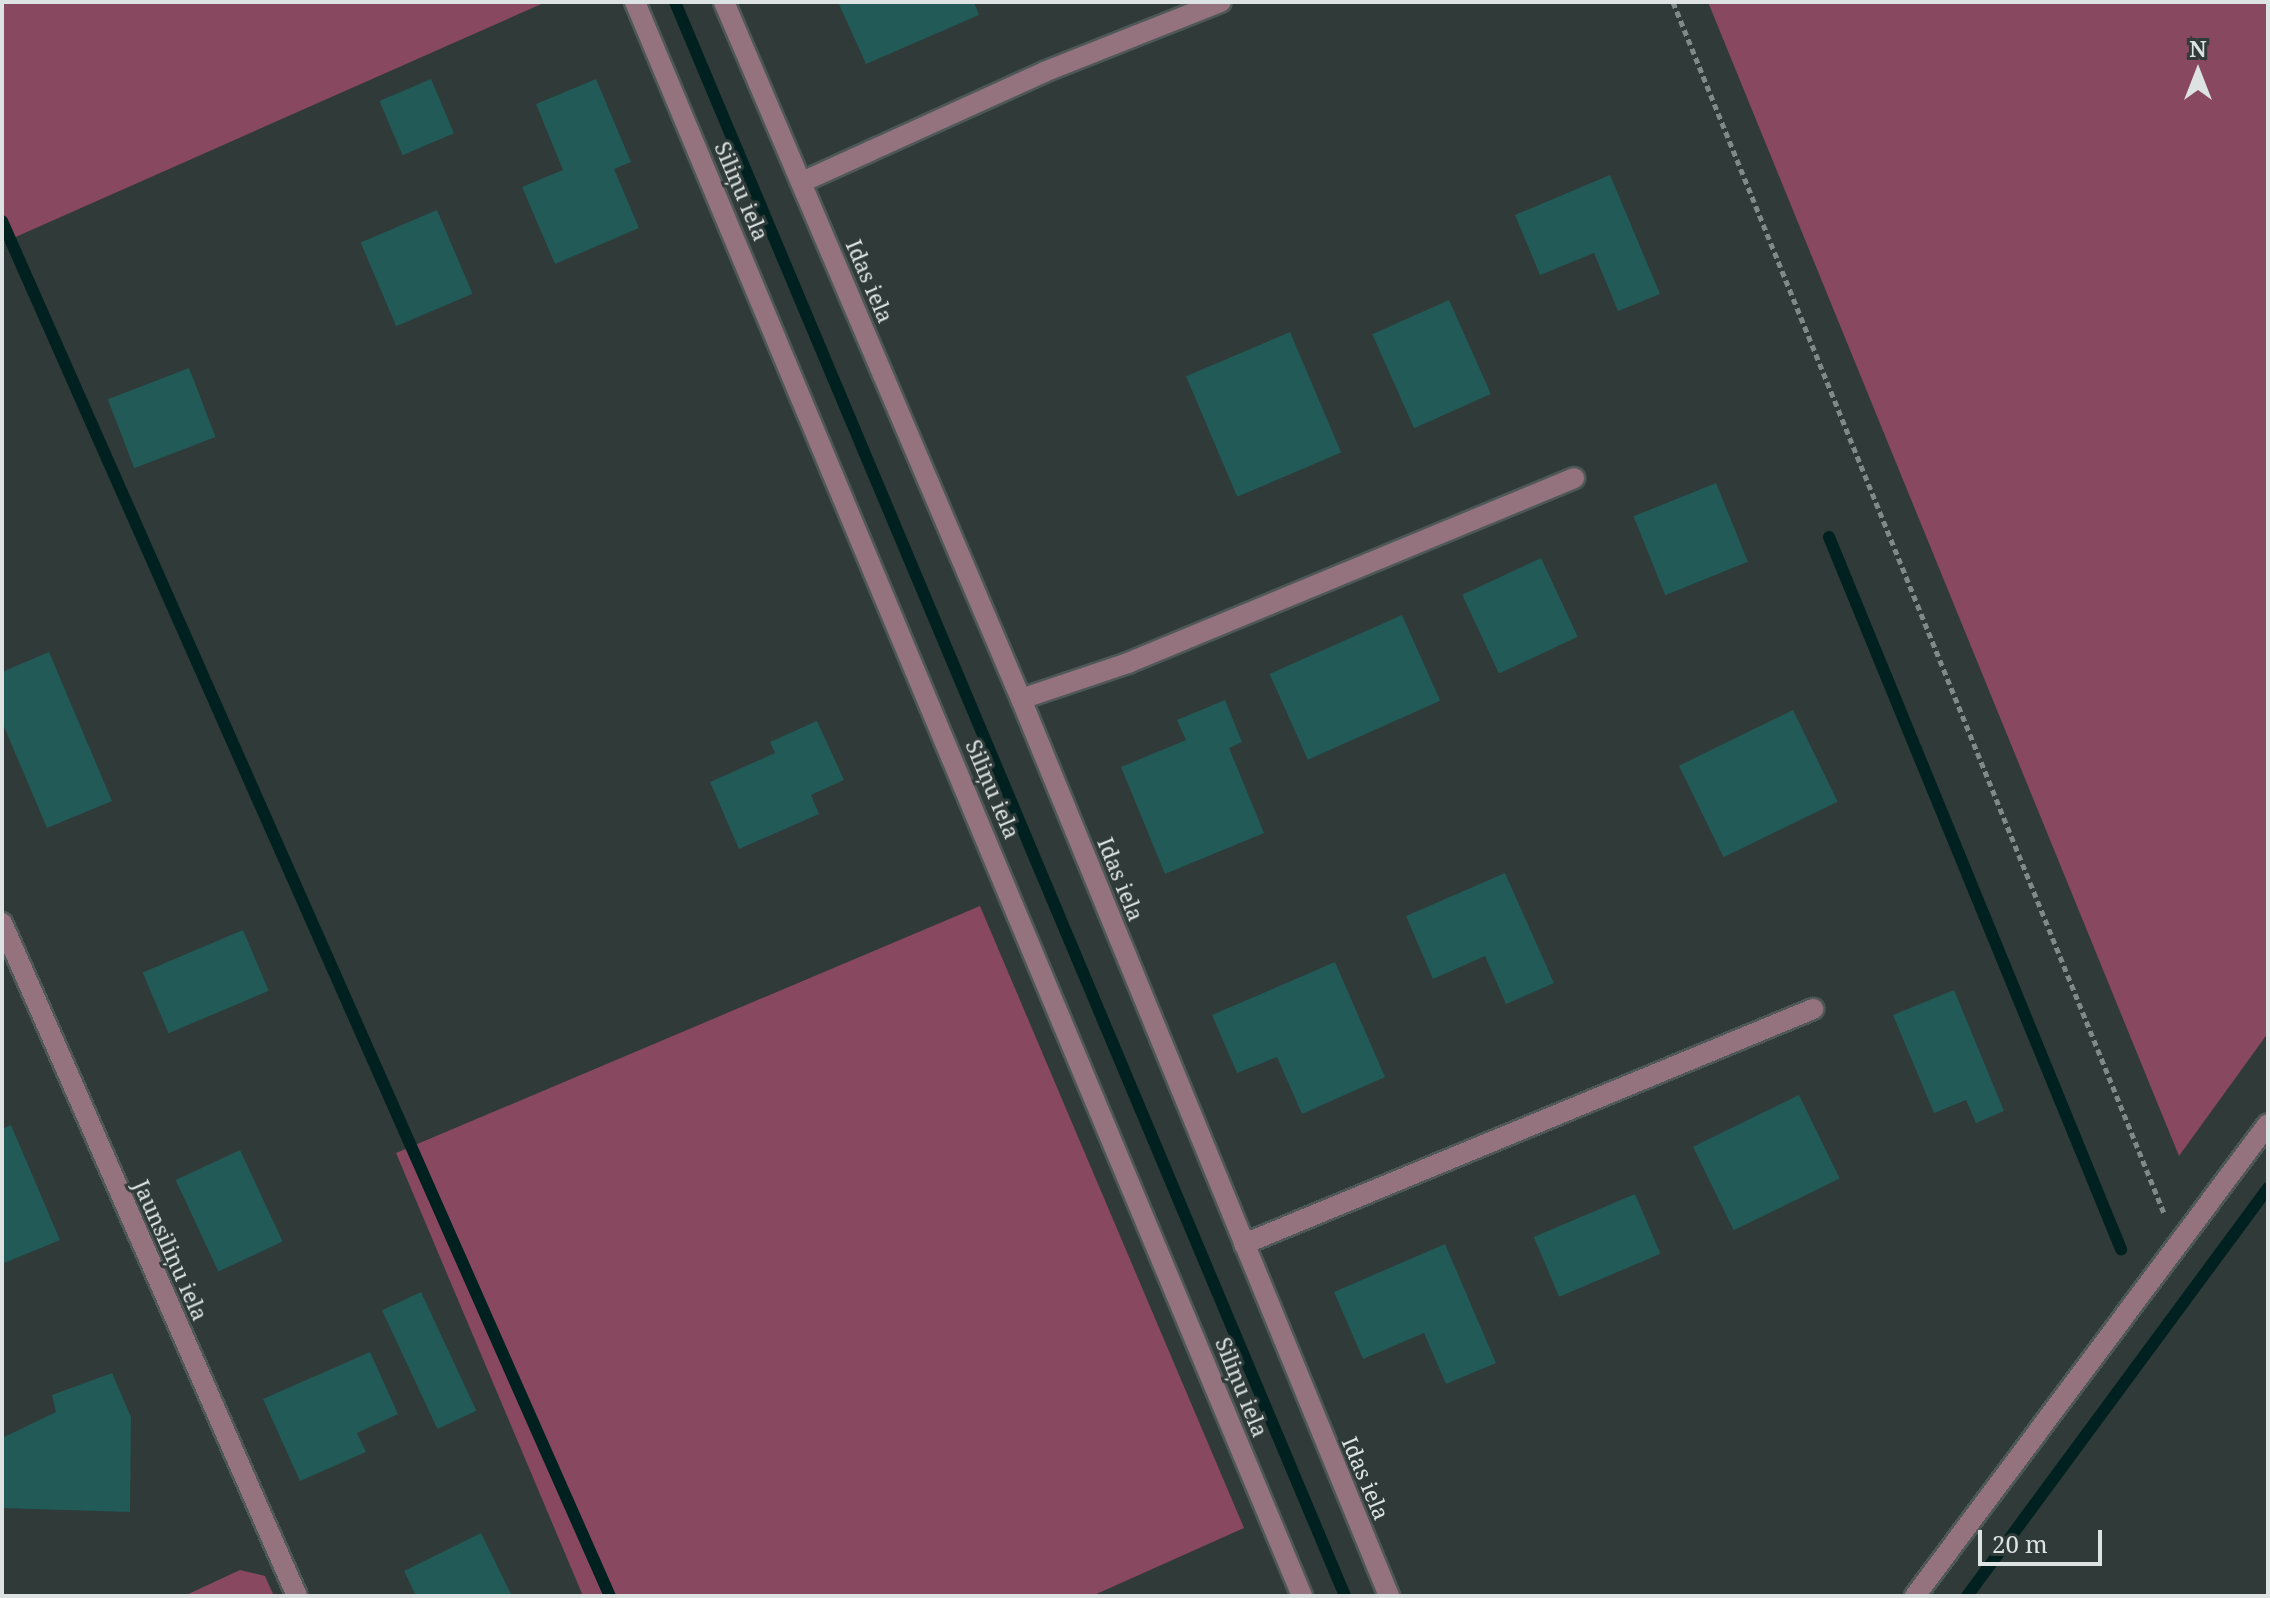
<!DOCTYPE html>
<meta charset="utf-8">
<style>
body{margin:0}
#map{position:relative;width:2270px;height:1598px;overflow:hidden;background:#2f3a39;font-family:"Noto Serif",serif}
div>[style]{position:absolute}
.green>*{inset:0;background:#874860}
.stream>*{height:12px;margin:-6px;padding:0 6px;transform-origin:6px;border-radius:6px;background:#00211f}
.building>*{inset:0;background:#215a56;transform-origin:0 0}
.path>*{height:5px;margin-top:-2.5px;transform-origin:0;background:repeating-linear-gradient(90deg,#818a89 0 6px,transparent 0 10px)}
.roads{filter:drop-shadow(2px 0 #4e5857) drop-shadow(-2px 0 #4e5857) drop-shadow(0 2px #4e5857) drop-shadow(0 -2px #4e5857)}
.minor>*{height:20px;margin:-10px;padding:0 10px;transform-origin:10px;border-radius:10px;background:#95737e}
span{translate:-50% -50%;white-space:nowrap;text-align:center;line-height:1.15;-webkit-text-stroke:6px #2f3a39;paint-order:stroke}
.street-label{font-size:22px;color:#dce3e2}
.frame{position:absolute;inset:0;border:4px solid #dce3e2;pointer-events:none}
.north{position:absolute;left:2158px;top:32px;width:80px;height:80px;-webkit-text-stroke:6px #2f3a39;paint-order:stroke;rotate:0deg;font-size:22px;font-weight:700;line-height:32px;text-align:center;color:#dce3e2}
.north::after{content:'';display:block;margin:auto;width:28px;height:36px;background:#dce3e2;clip-path:polygon(50% 0,100% 100%,50% 72%,0 100%)}
.scale{position:absolute;left:1978px;top:1530px;width:124px;height:36px;box-sizing:border-box;border:4px solid #dce3e2;border-top:0;padding-left:10px;font-size:24px;line-height:28px;white-space:nowrap;color:#dce3e2;-webkit-text-stroke:6px #2f3a39;paint-order:stroke}
</style>
<div id="map">
<div class="green">
<i style="clip-path:polygon(2px 2px,546px 2px,2px 243px)"></i>
<i style="clip-path:polygon(1708px 2px,2268px 2px,2268px 1033px,2179px 1156px)"></i>
<i style="clip-path:polygon(980px 906px,1244px 1528px,1092px 1596px,583px 1596px,396px 1153px)"></i>
<i style="clip-path:polygon(240px 1570px,265px 1576px,274px 1596px,184px 1596px)"></i>
</div>
<div class="stream">
<i style="left:675px;top:2px;width:1729px;rotate:67.2deg"></i>
<i style="left:2px;top:221px;width:1503px;rotate:66.15deg"></i>
<i style="left:1829px;top:537px;width:770px;rotate:67.7deg"></i>
<i style="left:1967px;top:1596px;width:507px;rotate:-53.58deg"></i>
</div>
<div class="building">
<i style="clip-path:polygon(838px 2px,974px 2px,979px 15px,866px 64px)"></i>
<i style="left:431px;top:79px;width:59px;height:56px;rotate:67deg"></i>
<i style="clip-path:polygon(596px 79px,631px 162px,614px 169px,639px 228px,555px 264px,522px 187px,563px 170px,536px 104px)"></i>
<i style="clip-path:polygon(1610px 175px,1660px 294px,1618px 311px,1594px 253px,1540px 275px,1515px 215px)"></i>
<i style="left:437px;top:210px;width:91px;height:83px;rotate:67deg"></i>
<i style="left:1449px;top:300px;width:103px;height:84px;rotate:66deg"></i>
<i style="left:1290px;top:332px;width:131px;height:113px;rotate:67deg"></i>
<i style="left:189px;top:368px;width:74px;height:87px;rotate:69deg"></i>
<i style="left:1716px;top:483px;width:85px;height:89px;rotate:68deg"></i>
<i style="left:1541px;top:558px;width:87px;height:87px;rotate:65deg"></i>
<i style="left:1402px;top:615px;width:94px;height:145px;rotate:66deg"></i>
<i style="clip-path:polygon(49px 652px,112px 801px,47px 828px,2px 722px,2px 672px)"></i>
<i style="clip-path:polygon(1225px 700px,1242px 742px,1229px 748px,1264px 833px,1165px 874px,1121px 767px,1186px 740px,1177px 720px)"></i>
<i style="left:1793px;top:710px;width:102px;height:127px;rotate:64deg"></i>
<i style="clip-path:polygon(817px 721px,844px 780px,811px 795px,819px 814px,739px 849px,710px 782px,775px 753px,770px 742px)"></i>
<i style="clip-path:polygon(1505px 873px,1554px 983px,1506px 1004px,1485px 956px,1433px 979px,1406px 916px)"></i>
<i style="left:243px;top:930px;width:66px;height:109px;rotate:67deg"></i>
<i style="clip-path:polygon(1335px 962px,1385px 1077px,1302px 1114px,1277px 1057px,1237px 1073px,1212px 1015px)"></i>
<i style="clip-path:polygon(1954px 990px,2004px 1111px,1976px 1123px,1966px 1100px,1934px 1113px,1893px 1015px)"></i>
<i style="left:1799px;top:1095px;width:93px;height:118px;rotate:64deg"></i>
<i style="clip-path:polygon(11px 1125px,60px 1240px,2px 1264px,2px 1129px)"></i>
<i style="left:240px;top:1150px;width:101px;height:71px;rotate:65deg"></i>
<i style="left:1635px;top:1194px;width:65px;height:110px;rotate:67deg"></i>
<i style="clip-path:polygon(1445px 1244px,1496px 1363px,1446px 1384px,1424px 1333px,1363px 1359px,1334px 1292px)"></i>
<i style="left:421px;top:1292px;width:131px;height:43px;rotate:65deg"></i>
<i style="clip-path:polygon(370px 1352px,398px 1414px,357px 1433px,366px 1452px,300px 1481px,263px 1399px)"></i>
<i style="clip-path:polygon(112px 1373px,131px 1417px,130px 1512px,2px 1508px,2px 1438px,56px 1412px,52px 1395px)"></i>
<i style="clip-path:polygon(481px 1533px,512px 1596px,416px 1596px,404px 1571px)"></i>
</div>
<div class="path">
<i style="left:1673px;top:2px;width:1307px;rotate:67.93deg"></i>
</div>
<div class="roads">
<div class="minor">
<i style="left:635px;top:2px;width:1728px;rotate:67.29deg"></i>
<i style="left:724px;top:2px;width:758px;rotate:66.92deg"></i>
<i style="left:1021px;top:699px;width:970px;rotate:67.69deg"></i>
<i style="left:802px;top:182px;width:266px;rotate:-24.4deg"></i>
<i style="left:1044px;top:72px;width:190px;rotate:-21.6deg"></i>
<i style="left:1021px;top:699px;width:113px;rotate:-18.6deg"></i>
<i style="left:1128px;top:663px;width:483px;rotate:-22.5deg"></i>
<i style="left:2px;top:923px;width:735px;rotate:66.33deg"></i>
<i style="left:1244px;top:1244px;width:616px;rotate:-22.44deg"></i>
<i style="left:1915px;top:1596px;width:589px;rotate:-53.21deg"></i>
</div>
</div>
<div class="street-label">
<span style="left:742px;top:191px;rotate:67deg">Siliņu iela</span>
<span style="left:870px;top:281px;rotate:67deg">Idas iela</span>
<span style="left:993px;top:789px;rotate:67deg">Siliņu iela</span>
<span style="left:1121px;top:879px;rotate:68deg">Idas iela</span>
<span style="left:171px;top:1250px;rotate:66deg">Jaunsiliņu iela</span>
<span style="left:1242px;top:1387px;rotate:68deg">Siliņu iela</span>
<span style="left:1366px;top:1478px;rotate:67deg">Idas iela</span>
</div>
<div class="frame"></div>
<div class="north">N</div>
<div class="scale">20 m</div>
</div>
